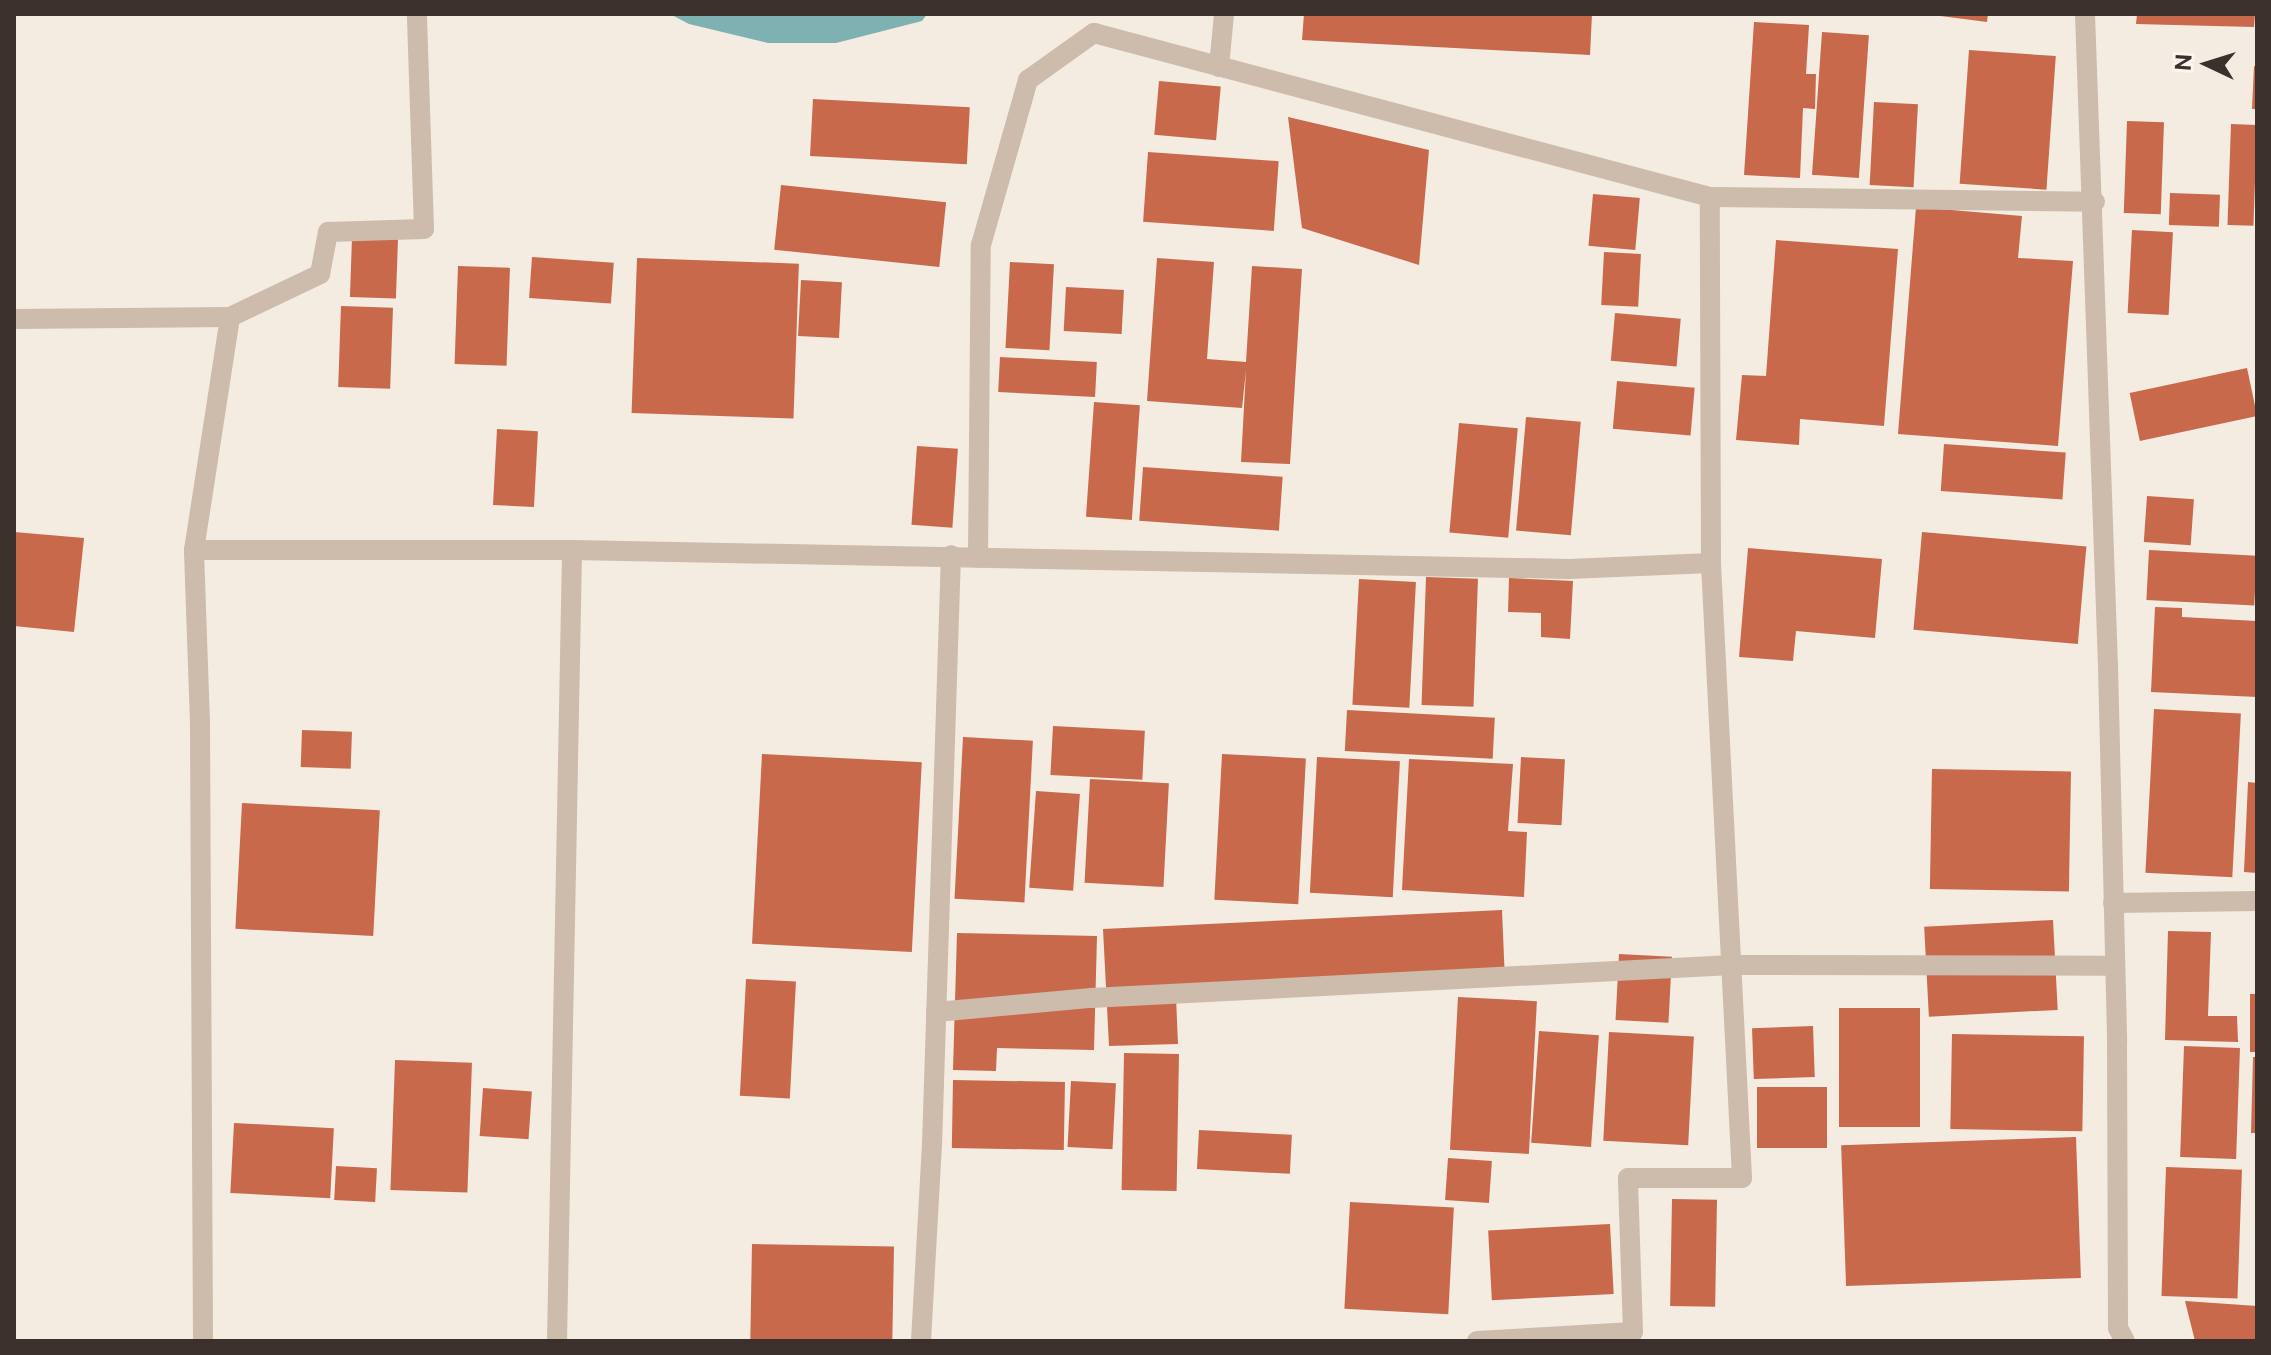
<!DOCTYPE html>
<style>
body{margin:0}
#map{position:relative;width:2271px;height:1355px;overflow:hidden;background:#f4ebe1;font-family:"Public Sans",sans-serif}
div>[style]{position:absolute}
.water>*{inset:0;background:#7fb0b2}
.building>*{inset:0;background:#c8694b;transform-origin:0 0}
.minor>*{height:20px;margin:-10px;padding:0 10px;transform-origin:10px;border-radius:10px;background:#cdbbac}
span{translate:-50% -50%;white-space:nowrap;text-align:center;line-height:1.15;-webkit-text-stroke:6px #fbf5ee;paint-order:stroke}
.frame{position:absolute;inset:0;border:16px solid #3b302b;pointer-events:none}
.north{position:absolute;left:2167px;top:24px;width:80px;height:80px;-webkit-text-stroke:6px #fbf5ee;paint-order:stroke;rotate:274deg;font-size:22px;font-weight:700;line-height:32px;text-align:center;color:#3b302b}
.north::after{content:'';display:block;margin:auto;width:28px;height:36px;background:#3b302b;clip-path:polygon(50% 0,100% 100%,50% 72%,0 100%)}
</style>
<div id="map">
<div class="water">
<i style="clip-path:polygon(670px 14px,927px 14px,922px 21px,836px 43px,768px 43px,689px 24px)"></i>
</div>
<div class="building">
<i style="clip-path:polygon(1304px 14px,1592px 14px,1590px 55px,1302px 40px)"></i>
<i style="clip-path:polygon(1925px 14px,1988px 14px,1987px 22px)"></i>
<i style="clip-path:polygon(2137px 14px,2255px 14px,2254px 27px,2136px 24px)"></i>
<i style="clip-path:polygon(1754px 22px,1809px 25px,1806px 74px,1816px 74px,1815px 109px,1803px 108px,1800px 178px,1744px 175px)"></i>
<i style="left:1822px;top:32px;width:47px;height:143px;rotate:4deg"></i>
<i style="left:1969px;top:50px;width:87px;height:134px;rotate:4deg"></i>
<i style="clip-path:polygon(2254px 66px,2257px 67px,2257px 109px,2252px 109px)"></i>
<i style="left:1159px;top:81px;width:62px;height:54px;rotate:5deg"></i>
<i style="left:813px;top:99px;width:157px;height:57px;rotate:3deg"></i>
<i style="left:1874px;top:102px;width:44px;height:83px;rotate:3deg"></i>
<i style="clip-path:polygon(1288px 117px,1429px 150px,1419px 265px,1302px 228px)"></i>
<i style="left:2127px;top:121px;width:37px;height:92px;rotate:2deg"></i>
<i style="left:2231px;top:124px;width:26px;height:101px;rotate:2deg"></i>
<i style="left:1148px;top:152px;width:131px;height:70px;rotate:4deg"></i>
<i style="left:781px;top:185px;width:166px;height:65px;rotate:6deg"></i>
<i style="left:2170px;top:193px;width:50px;height:32px;rotate:2deg"></i>
<i style="left:1593px;top:194px;width:47px;height:52px;rotate:5deg"></i>
<i style="clip-path:polygon(1916px 207px,2022px 216px,2018px 258px,2073px 261px,2058px 446px,1898px 434px)"></i>
<i style="left:2132px;top:230px;width:41px;height:83px;rotate:3deg"></i>
<i style="left:352px;top:238px;width:46px;height:59px;rotate:2deg"></i>
<i style="clip-path:polygon(1776px 240px,1898px 249px,1884px 426px,1800px 419px,1799px 445px,1736px 440px,1742px 375px,1766px 376px)"></i>
<i style="left:1604px;top:252px;width:37px;height:53px;rotate:3deg"></i>
<i style="left:532px;top:257px;width:82px;height:41px;rotate:4deg"></i>
<i style="left:637px;top:258px;width:162px;height:155px;rotate:2deg"></i>
<i style="clip-path:polygon(1157px 258px,1214px 262px,1207px 359px,1246px 362px,1252px 266px,1302px 269px,1290px 464px,1241px 462px,1246px 370px,1242px 408px,1147px 401px)"></i>
<i style="left:1010px;top:262px;width:44px;height:86px;rotate:3deg"></i>
<i style="left:458px;top:266px;width:52px;height:98px;rotate:2deg"></i>
<i style="left:801px;top:280px;width:41px;height:56px;rotate:3deg"></i>
<i style="left:1066px;top:287px;width:58px;height:44px;rotate:3deg"></i>
<i style="left:341px;top:306px;width:52px;height:81px;rotate:2deg"></i>
<i style="left:1615px;top:313px;width:66px;height:48px;rotate:5deg"></i>
<i style="left:1000px;top:357px;width:97px;height:35px;rotate:3deg"></i>
<i style="left:2247px;top:368px;width:49px;height:120px;rotate:78deg"></i>
<i style="left:1617px;top:381px;width:78px;height:48px;rotate:5deg"></i>
<i style="left:1094px;top:402px;width:46px;height:115px;rotate:4deg"></i>
<i style="left:1526px;top:417px;width:55px;height:114px;rotate:5deg"></i>
<i style="left:1459px;top:423px;width:59px;height:110px;rotate:5deg"></i>
<i style="left:497px;top:429px;width:41px;height:76px;rotate:3deg"></i>
<i style="left:1944px;top:444px;width:122px;height:47px;rotate:4deg"></i>
<i style="left:917px;top:446px;width:41px;height:79px;rotate:4deg"></i>
<i style="left:1143px;top:467px;width:140px;height:54px;rotate:4deg"></i>
<i style="left:2147px;top:496px;width:47px;height:46px;rotate:4deg"></i>
<i style="clip-path:polygon(14px 532px,84px 538px,74px 632px,14px 626px)"></i>
<i style="left:1922px;top:532px;width:165px;height:98px;rotate:5deg"></i>
<i style="clip-path:polygon(1748px 548px,1882px 559px,1875px 638px,1796px 631px,1793px 661px,1739px 657px)"></i>
<i style="left:2149px;top:550px;width:108px;height:50px;rotate:3deg"></i>
<i style="left:1426px;top:577px;width:52px;height:128px;rotate:2deg"></i>
<i style="clip-path:polygon(1509px 578px,1573px 581px,1570px 639px,1541px 637px,1541px 613px,1508px 612px)"></i>
<i style="left:1359px;top:579px;width:57px;height:126px;rotate:3deg"></i>
<i style="clip-path:polygon(2155px 607px,2182px 608px,2182px 617px,2257px 621px,2257px 697px,2151px 692px)"></i>
<i style="left:2154px;top:709px;width:87px;height:164px;rotate:3deg"></i>
<i style="left:1347px;top:710px;width:148px;height:41px;rotate:3deg"></i>
<i style="left:1053px;top:726px;width:92px;height:49px;rotate:3deg"></i>
<i style="left:302px;top:730px;width:50px;height:37px;rotate:2deg"></i>
<i style="left:963px;top:737px;width:70px;height:162px;rotate:3deg"></i>
<i style="left:762px;top:754px;width:160px;height:190px;rotate:3deg"></i>
<i style="left:1222px;top:754px;width:84px;height:146px;rotate:3deg"></i>
<i style="left:1317px;top:757px;width:83px;height:136px;rotate:3deg"></i>
<i style="left:1521px;top:757px;width:44px;height:66px;rotate:3deg"></i>
<i style="clip-path:polygon(1409px 759px,1513px 764px,1508px 831px,1527px 832px,1524px 897px,1402px 890px)"></i>
<i style="left:1932px;top:769px;width:139px;height:120px;rotate:1deg"></i>
<i style="left:1090px;top:779px;width:79px;height:104px;rotate:3deg"></i>
<i style="clip-path:polygon(2248px 782px,2257px 783px,2257px 873px,2244px 872px)"></i>
<i style="left:1036px;top:791px;width:44px;height:97px;rotate:4deg"></i>
<i style="left:242px;top:803px;width:138px;height:126px;rotate:3deg"></i>
<i style="clip-path:polygon(1502px 910px,1505px 981px,1176px 997px,1178px 1044px,1109px 1046px,1103px 929px)"></i>
<i style="left:2053px;top:920px;width:90px;height:129px;rotate:87deg"></i>
<i style="clip-path:polygon(2168px 931px,2211px 932px,2208px 1016px,2237px 1016px,2238px 1042px,2165px 1040px)"></i>
<i style="clip-path:polygon(957px 933px,1097px 936px,1094px 1050px,997px 1048px,996px 1071px,953px 1070px)"></i>
<i style="left:1619px;top:954px;width:53px;height:66px;rotate:3deg"></i>
<i style="left:746px;top:979px;width:50px;height:117px;rotate:3deg"></i>
<i style="left:2250px;top:994px;width:7px;height:58px"></i>
<i style="left:1458px;top:997px;width:79px;height:153px;rotate:3deg"></i>
<i style="left:1920px;top:1008px;width:119px;height:81px;rotate:90deg"></i>
<i style="left:1813px;top:1026px;width:51px;height:61px;rotate:88deg"></i>
<i style="left:1539px;top:1031px;width:60px;height:112px;rotate:4deg"></i>
<i style="left:1609px;top:1032px;width:85px;height:109px;rotate:3deg"></i>
<i style="left:1952px;top:1034px;width:132px;height:95px;rotate:1deg"></i>
<i style="left:2184px;top:1046px;width:56px;height:111px;rotate:2deg"></i>
<i style="left:1124px;top:1053px;width:55px;height:137px;rotate:1deg"></i>
<i style="clip-path:polygon(2253px 1057px,2257px 1057px,2257px 1133px,2251px 1133px)"></i>
<i style="left:395px;top:1060px;width:77px;height:130px;rotate:2deg"></i>
<i style="left:953px;top:1080px;width:112px;height:68px;rotate:1deg"></i>
<i style="left:1071px;top:1081px;width:45px;height:66px;rotate:3deg"></i>
<i style="left:1757px;top:1087px;width:70px;height:61px"></i>
<i style="left:483px;top:1088px;width:49px;height:48px;rotate:4deg"></i>
<i style="left:234px;top:1123px;width:100px;height:70px;rotate:3deg"></i>
<i style="left:1199px;top:1130px;width:93px;height:39px;rotate:3deg"></i>
<i style="left:2076px;top:1137px;width:141px;height:235px;rotate:88deg"></i>
<i style="left:1448px;top:1158px;width:44px;height:42px;rotate:4deg"></i>
<i style="left:336px;top:1166px;width:41px;height:34px;rotate:3deg"></i>
<i style="left:2166px;top:1167px;width:76px;height:129px;rotate:2deg"></i>
<i style="left:1672px;top:1199px;width:45px;height:107px;rotate:1deg"></i>
<i style="left:1350px;top:1202px;width:104px;height:107px;rotate:3deg"></i>
<i style="left:1610px;top:1224px;width:70px;height:122px;rotate:87deg"></i>
<i style="left:752px;top:1244px;width:142px;height:97px;rotate:1deg"></i>
<i style="clip-path:polygon(2185px 1301px,2257px 1306px,2257px 1341px,2195px 1341px)"></i>
</div>
<div class="minor">
<i style="left:2085px;top:14px;width:652px;rotate:87.98deg"></i>
<i style="left:2108px;top:666px;width:376px;rotate:88.6deg"></i>
<i style="left:2117px;top:1042px;width:286px;rotate:89.8deg"></i>
<i style="left:2118px;top:1328px;width:15px;rotate:62deg"></i>
<i style="left:1219px;top:67px;width:53px;rotate:-84.6deg"></i>
<i style="left:14px;top:319px;width:216px;rotate:-0.5deg"></i>
<i style="left:230px;top:317px;width:100px;rotate:-25.5deg"></i>
<i style="left:320px;top:274px;width:43px;rotate:-79.2deg"></i>
<i style="left:328px;top:232px;width:96px;rotate:-1.8deg"></i>
<i style="left:424px;top:229px;width:215px;rotate:-91.9deg"></i>
<i style="left:194px;top:550px;width:236px;rotate:-81.2deg"></i>
<i style="left:978px;top:558px;width:313px;rotate:-89.5deg"></i>
<i style="left:981px;top:245px;width:172px;rotate:-74.1deg"></i>
<i style="left:1028px;top:80px;width:81px;rotate:-35.5deg"></i>
<i style="left:1094px;top:33px;width:637px;rotate:14.91deg"></i>
<i style="left:2113px;top:903px;width:144px;rotate:-0.8deg"></i>
<i style="left:936px;top:1012px;width:156px;rotate:-5.2deg"></i>
<i style="left:1091px;top:998px;width:642px;rotate:-2.95deg"></i>
<i style="left:1732px;top:965px;width:383px;rotate:0.1deg"></i>
<i style="left:203px;top:1341px;width:618px;rotate:-90.28deg"></i>
<i style="left:200px;top:723px;width:173px;rotate:-92deg"></i>
<i style="left:194px;top:550px;width:378px"></i>
<i style="left:557px;top:1341px;width:791px;rotate:-88.91deg"></i>
<i style="left:572px;top:550px;width:997px;rotate:1.09deg"></i>
<i style="left:1569px;top:569px;width:142px;rotate:-2.4deg"></i>
<i style="left:1711px;top:563px;width:366px;rotate:-90.2deg"></i>
<i style="left:1710px;top:197px;width:385px;rotate:0.7deg"></i>
<i style="left:921px;top:1341px;width:196px;rotate:-86.8deg"></i>
<i style="left:932px;top:1145px;width:590px;rotate:-88.16deg"></i>
<i style="left:1477px;top:1341px;width:156px;rotate:-3.3deg"></i>
<i style="left:1633px;top:1332px;width:154px;rotate:-91.9deg"></i>
<i style="left:1628px;top:1178px;width:114px"></i>
<i style="left:1742px;top:1178px;width:616px;rotate:-92.89deg"></i>
</div>
<div class="frame"></div>
<div class="north">N</div>
</div>
